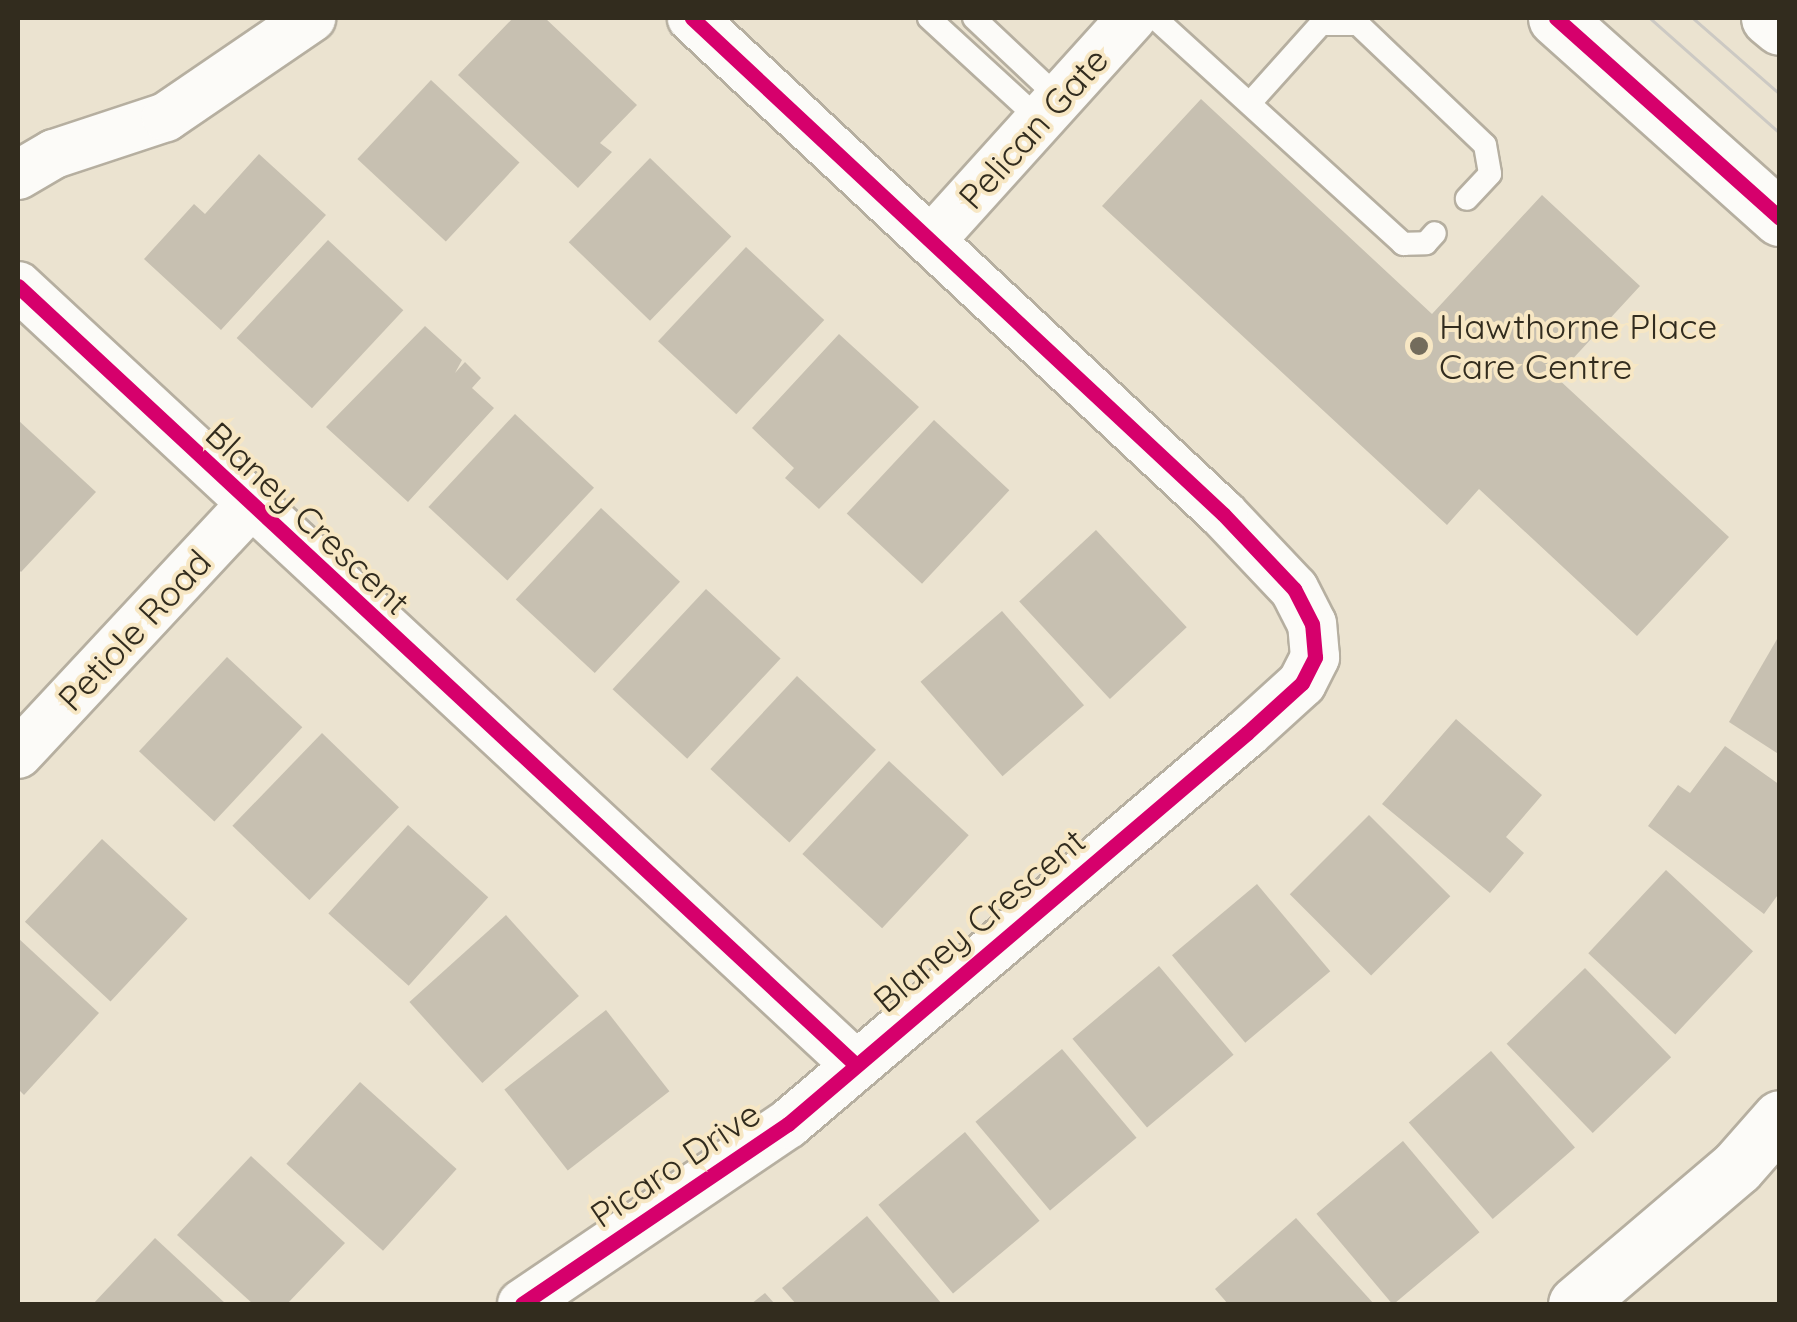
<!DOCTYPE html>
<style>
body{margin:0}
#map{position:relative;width:1797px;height:1322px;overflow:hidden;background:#ebe3d0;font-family:Quicksand,sans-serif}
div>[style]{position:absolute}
.building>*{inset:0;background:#c7c0b1;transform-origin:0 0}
.roads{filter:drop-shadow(2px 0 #b6afa0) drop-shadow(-2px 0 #b6afa0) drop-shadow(0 2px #b6afa0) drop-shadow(0 -2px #b6afa0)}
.service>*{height:22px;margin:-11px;padding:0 11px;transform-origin:11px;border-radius:11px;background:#fcfbf8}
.minor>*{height:48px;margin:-24px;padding:0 24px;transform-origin:24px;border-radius:24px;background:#fcfbf8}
.tertiary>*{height:55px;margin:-27.5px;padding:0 27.5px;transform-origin:27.5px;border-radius:27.5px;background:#fcfbf8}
.secondary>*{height:55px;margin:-27.5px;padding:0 27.5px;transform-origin:27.5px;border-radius:27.5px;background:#fcfbf8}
.tram>*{height:2.5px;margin:-1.25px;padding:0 1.25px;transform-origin:1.25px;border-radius:1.25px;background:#ccc9c3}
.cycleway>*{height:15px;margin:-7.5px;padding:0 7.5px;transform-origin:7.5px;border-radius:7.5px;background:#d6006c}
.dots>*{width:28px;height:28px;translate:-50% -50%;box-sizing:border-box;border:5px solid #f7e7c4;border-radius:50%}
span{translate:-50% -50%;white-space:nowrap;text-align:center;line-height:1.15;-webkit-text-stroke:8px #f7e7c4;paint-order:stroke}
.street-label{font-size:35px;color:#322c1e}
.poi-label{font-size:35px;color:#322c1e}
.left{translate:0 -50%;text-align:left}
.frame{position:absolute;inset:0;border:20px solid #322c1e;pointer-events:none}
</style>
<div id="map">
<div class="building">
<i style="clip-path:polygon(513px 18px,545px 18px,637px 105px,600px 143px,612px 152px,578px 188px,458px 75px)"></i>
<i style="left:431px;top:80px;width:121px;height:108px;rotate:43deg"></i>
<i style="clip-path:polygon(1201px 99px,1432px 314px,1542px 195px,1640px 286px,1556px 377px,1729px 537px,1637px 636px,1479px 489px,1447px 525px,1102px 206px)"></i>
<i style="clip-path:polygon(259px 154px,326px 215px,221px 330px,144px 259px,194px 204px,205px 214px)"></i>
<i style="left:650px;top:158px;width:113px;height:117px;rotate:44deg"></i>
<i style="left:328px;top:240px;width:103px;height:134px;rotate:43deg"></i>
<i style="left:746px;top:247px;width:107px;height:129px;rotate:43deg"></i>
<i style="clip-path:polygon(425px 326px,462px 360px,455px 373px,465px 362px,481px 378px,472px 388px,494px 408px,408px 502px,326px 427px)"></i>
<i style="clip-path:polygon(839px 334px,919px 407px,819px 509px,785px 478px,794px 468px,752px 428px)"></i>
<i style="left:515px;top:414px;width:108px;height:127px;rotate:43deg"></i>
<i style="clip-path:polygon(18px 420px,96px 492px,21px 572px,18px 569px)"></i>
<i style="left:934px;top:420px;width:103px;height:128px;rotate:43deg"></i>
<i style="left:601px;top:508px;width:108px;height:125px;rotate:43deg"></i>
<i style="left:1096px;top:530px;width:133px;height:105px;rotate:47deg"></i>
<i style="left:706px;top:589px;width:102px;height:137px;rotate:43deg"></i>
<i style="left:1002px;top:611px;width:125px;height:108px;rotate:49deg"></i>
<i style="clip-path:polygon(1780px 634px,1780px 755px,1729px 722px)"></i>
<i style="left:227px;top:657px;width:103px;height:129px;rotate:43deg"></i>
<i style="left:797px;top:676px;width:108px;height:127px;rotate:43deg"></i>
<i style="clip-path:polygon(1456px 719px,1542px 795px,1506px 837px,1524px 853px,1490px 893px,1382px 804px)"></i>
<i style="left:322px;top:733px;width:107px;height:129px;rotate:44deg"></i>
<i style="clip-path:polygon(1725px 746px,1780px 785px,1780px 892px,1764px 914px,1648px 826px,1678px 785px,1690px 793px)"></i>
<i style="left:889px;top:761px;width:109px;height:127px;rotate:43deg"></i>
<i style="left:1369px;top:815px;width:115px;height:112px;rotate:45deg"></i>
<i style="left:408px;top:825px;width:108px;height:119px;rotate:42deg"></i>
<i style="left:102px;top:839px;width:117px;height:113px;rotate:43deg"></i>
<i style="left:1666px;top:870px;width:119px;height:114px;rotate:43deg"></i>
<i style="left:1257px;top:884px;width:114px;height:111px;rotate:50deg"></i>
<i style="left:506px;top:915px;width:109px;height:130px;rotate:48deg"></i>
<i style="clip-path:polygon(18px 938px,99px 1013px,24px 1095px,18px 1089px)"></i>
<i style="left:1159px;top:966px;width:116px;height:113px;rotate:50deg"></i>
<i style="left:1585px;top:968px;width:124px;height:109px;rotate:46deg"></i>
<i style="left:606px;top:1010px;width:103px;height:129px;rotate:52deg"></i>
<i style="left:1062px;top:1049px;width:116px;height:113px;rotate:50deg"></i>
<i style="left:1491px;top:1051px;width:128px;height:109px;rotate:49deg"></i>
<i style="left:360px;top:1082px;width:130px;height:110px;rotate:42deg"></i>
<i style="left:965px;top:1132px;width:116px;height:113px;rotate:50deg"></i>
<i style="left:1403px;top:1141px;width:119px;height:113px;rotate:50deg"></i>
<i style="clip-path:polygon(251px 1156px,345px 1243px,287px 1304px,253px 1304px,177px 1235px)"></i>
<i style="clip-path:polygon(867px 1216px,942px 1304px,796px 1304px,782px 1288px)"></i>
<i style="clip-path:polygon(1296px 1218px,1374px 1304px,1228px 1304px,1215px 1289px)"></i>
<i style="clip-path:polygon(155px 1238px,226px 1304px,93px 1304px)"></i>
<i style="clip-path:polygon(765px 1293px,775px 1304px,751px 1304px)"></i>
</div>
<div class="roads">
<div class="service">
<i style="left:929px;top:18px;width:151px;rotate:42.6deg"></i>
<i style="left:974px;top:18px;width:117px;rotate:43.3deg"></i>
<i style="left:1155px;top:18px;width:336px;rotate:42.3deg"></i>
<i style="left:1403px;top:244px;width:23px;rotate:-2deg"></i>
<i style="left:1426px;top:243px;width:13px;rotate:-48deg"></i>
<i style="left:1250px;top:103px;width:106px;rotate:-48.1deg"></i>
<i style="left:1321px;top:24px;width:37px"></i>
<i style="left:1358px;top:24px;width:175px;rotate:43.6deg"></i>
<i style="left:1485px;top:145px;width:29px;rotate:80deg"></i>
<i style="left:1490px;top:174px;width:34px;rotate:133deg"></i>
</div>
<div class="minor">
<i style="left:18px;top:175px;width:42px;rotate:-30.3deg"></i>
<i style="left:54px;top:154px;width:118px;rotate:-18.3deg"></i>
<i style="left:166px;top:117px;width:176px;rotate:-34.3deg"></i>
<i style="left:933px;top:238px;width:297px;rotate:-47.9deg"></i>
<i style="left:18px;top:286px;width:1143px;rotate:42.91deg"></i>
<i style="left:18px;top:754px;width:340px;rotate:-47deg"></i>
<i style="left:522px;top:1304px;width:321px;rotate:-34.1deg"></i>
<i style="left:788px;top:1124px;width:603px;rotate:-40.43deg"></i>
<i style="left:1247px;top:733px;width:74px;rotate:-42.3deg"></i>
<i style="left:1302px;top:683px;width:29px;rotate:-63deg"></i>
<i style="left:1315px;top:657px;width:33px;rotate:-95deg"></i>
<i style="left:1312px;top:624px;width:39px;rotate:-117deg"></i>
<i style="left:1294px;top:589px;width:103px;rotate:-133.4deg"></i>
<i style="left:1223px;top:514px;width:727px;rotate:-136.95deg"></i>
</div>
<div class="tertiary">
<i style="left:1576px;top:1304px;width:211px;rotate:-40.4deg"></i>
<i style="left:1737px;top:1167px;width:65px;rotate:-48.7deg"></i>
</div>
<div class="secondary">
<i style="left:1556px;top:18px;width:300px;rotate:41.8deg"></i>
<i style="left:1769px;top:18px;width:14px;rotate:39deg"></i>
</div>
</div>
<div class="tram">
<i style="left:1650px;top:18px;width:174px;rotate:41.5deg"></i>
<i style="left:1693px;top:18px;width:116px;rotate:41.1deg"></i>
</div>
<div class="cycleway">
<i style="left:1556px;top:18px;width:300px;rotate:41.8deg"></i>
<i style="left:18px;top:286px;width:1143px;rotate:42.91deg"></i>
<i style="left:522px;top:1304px;width:321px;rotate:-34.1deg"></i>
<i style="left:788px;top:1124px;width:603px;rotate:-40.43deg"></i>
<i style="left:1247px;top:733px;width:74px;rotate:-42.3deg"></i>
<i style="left:1302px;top:683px;width:29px;rotate:-63deg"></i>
<i style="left:1315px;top:657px;width:33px;rotate:-95deg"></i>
<i style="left:1312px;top:624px;width:39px;rotate:-117deg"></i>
<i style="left:1294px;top:589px;width:103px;rotate:-133.4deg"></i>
<i style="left:1223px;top:514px;width:727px;rotate:-136.95deg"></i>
</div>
<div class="dots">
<i style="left:1419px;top:346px;background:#736c5c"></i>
</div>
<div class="street-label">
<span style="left:1033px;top:128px;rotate:-48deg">Pelican Gate</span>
<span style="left:308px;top:518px;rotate:43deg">Blaney Crescent</span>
<span style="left:134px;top:630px;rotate:-47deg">Petiole Road</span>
<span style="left:979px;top:920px;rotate:-40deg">Blaney Crescent</span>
<span style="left:675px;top:1164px;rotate:-34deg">Picaro Drive</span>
</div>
<div class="poi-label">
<span class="left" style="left:1439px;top:346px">Hawthorne Place<br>Care Centre</span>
</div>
<div class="frame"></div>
</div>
